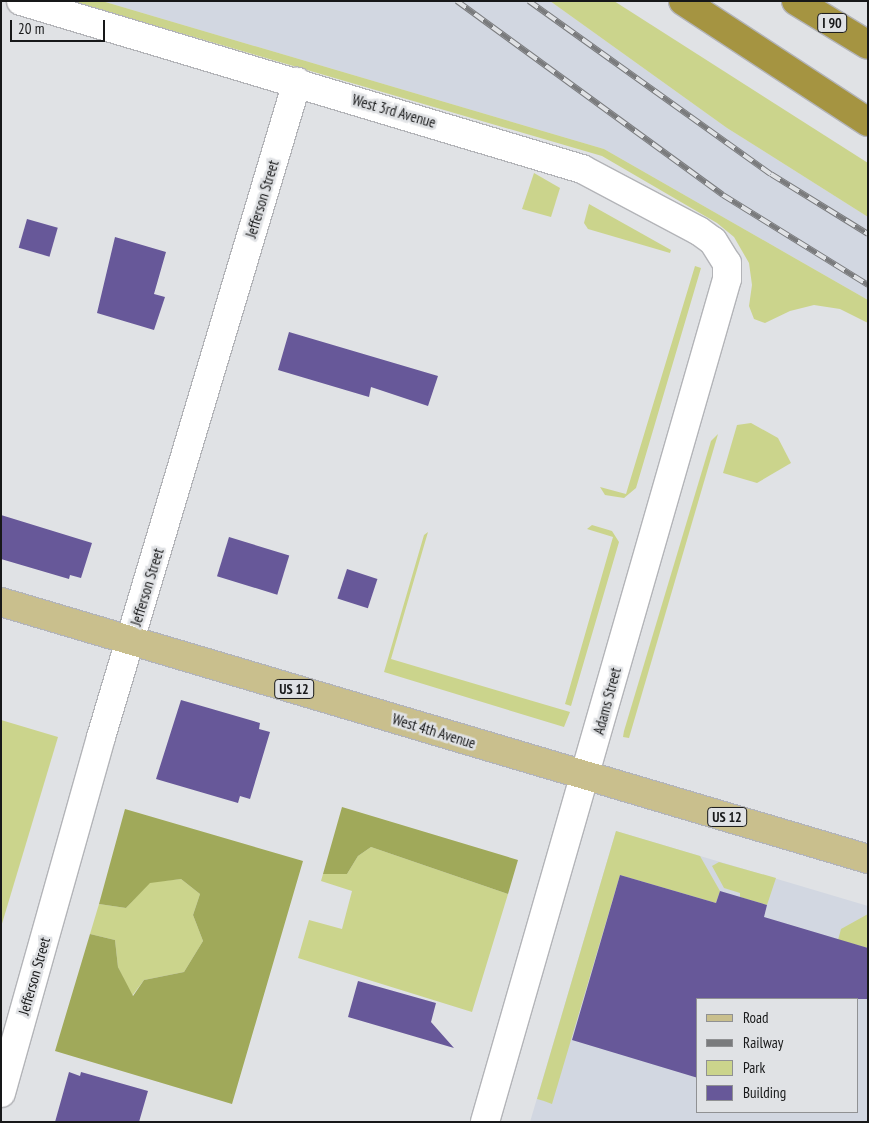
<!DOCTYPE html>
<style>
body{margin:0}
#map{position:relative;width:869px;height:1123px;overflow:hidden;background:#e0e2e5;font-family:"PT Sans Narrow",sans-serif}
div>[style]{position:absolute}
.built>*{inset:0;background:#d2d7e1}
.green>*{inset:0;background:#cbd48c}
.forest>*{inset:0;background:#a0a95a}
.building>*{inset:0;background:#675899;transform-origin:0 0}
.roads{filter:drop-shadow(1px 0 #b3b4b8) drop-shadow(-1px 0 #b3b4b8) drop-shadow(0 1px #b3b4b8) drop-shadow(0 -1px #b3b4b8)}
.minor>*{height:28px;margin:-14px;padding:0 14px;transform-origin:14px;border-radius:14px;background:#fff}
.major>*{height:28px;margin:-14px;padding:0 14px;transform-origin:14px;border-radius:14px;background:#c9bf8d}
.highway>*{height:28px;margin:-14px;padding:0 14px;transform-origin:14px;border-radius:14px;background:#a59441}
.rail>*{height:5.5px;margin-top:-2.75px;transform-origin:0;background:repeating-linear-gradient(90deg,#e0e2e5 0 11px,#7a7b7d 0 22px);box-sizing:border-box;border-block:1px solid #7a7b7d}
span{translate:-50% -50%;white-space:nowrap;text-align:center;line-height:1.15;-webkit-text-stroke:5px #e0e2e5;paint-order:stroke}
.shield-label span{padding:1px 4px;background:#e0e2e5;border:1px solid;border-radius:4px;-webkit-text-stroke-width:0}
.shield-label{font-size:14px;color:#171819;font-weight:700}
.street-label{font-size:15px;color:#171819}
.frame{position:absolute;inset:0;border:2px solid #171819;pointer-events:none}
.legend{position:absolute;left:696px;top:998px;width:162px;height:115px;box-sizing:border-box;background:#e0e2e5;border:1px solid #909193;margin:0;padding:6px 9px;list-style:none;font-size:15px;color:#171819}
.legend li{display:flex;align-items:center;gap:10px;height:25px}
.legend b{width:25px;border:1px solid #909193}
.scale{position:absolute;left:10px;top:20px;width:95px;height:22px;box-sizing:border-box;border:2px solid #171819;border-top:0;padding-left:6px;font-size:15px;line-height:18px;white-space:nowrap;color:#171819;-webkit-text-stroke:4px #e0e2e5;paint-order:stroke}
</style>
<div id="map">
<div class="built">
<i style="clip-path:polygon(102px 1px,550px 1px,727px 128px,868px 217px,868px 300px,604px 149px)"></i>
<i style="clip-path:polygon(evenodd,616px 831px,868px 906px,868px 1122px,530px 1122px,616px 831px,698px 999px,858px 999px,858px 1112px,698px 1112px,698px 999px)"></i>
</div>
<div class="green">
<i style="clip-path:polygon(71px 1px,102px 1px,604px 149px,868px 300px,868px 323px,840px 309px,814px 305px,790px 311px,765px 323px,754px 319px,749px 306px,752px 285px,749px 263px,734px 237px,717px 223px,602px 156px)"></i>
<i style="clip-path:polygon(550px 1px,614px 1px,868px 163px,868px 217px,727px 128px)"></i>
<i style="clip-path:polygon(534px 173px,560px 188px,551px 217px,522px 209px)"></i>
<i style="clip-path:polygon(589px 204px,671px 250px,670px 253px,588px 229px,584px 223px)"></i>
<i style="clip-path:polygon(695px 266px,701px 268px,636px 488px,624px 498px,605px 495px,600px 487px,626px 494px)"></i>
<i style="clip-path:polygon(751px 423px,778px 438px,791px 463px,757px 483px,723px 473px,737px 425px)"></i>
<i style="clip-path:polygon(718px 434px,629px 738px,623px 737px,624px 731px,711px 441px)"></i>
<i style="clip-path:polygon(592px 525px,612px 531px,619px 542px,571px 706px,565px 704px,613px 537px,587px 529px)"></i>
<i style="clip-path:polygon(428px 532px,391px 659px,570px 712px,564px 727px,384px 672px,424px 535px)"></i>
<i style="clip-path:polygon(1px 720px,58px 737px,1px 927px)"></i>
<i style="clip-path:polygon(616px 831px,700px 856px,720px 891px,716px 903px,620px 875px,552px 1104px,544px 1101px,537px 1099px)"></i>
<i style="clip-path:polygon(371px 847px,508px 894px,472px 1012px,298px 958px,309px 920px,342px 929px,352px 891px,321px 881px,323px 874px,347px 874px,358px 856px)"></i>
<i style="clip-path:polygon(719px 862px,776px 878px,767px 905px,740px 897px,740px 893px,724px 888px,712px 866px)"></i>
<i style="clip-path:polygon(181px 879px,200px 894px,193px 915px,203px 941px,184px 972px,144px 980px,132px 996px,118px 967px,115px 940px,90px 934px,99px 904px,126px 908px,150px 882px)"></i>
<i style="clip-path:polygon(868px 914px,868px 948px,838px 940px,841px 929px)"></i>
</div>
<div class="forest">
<i style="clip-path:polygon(342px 807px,518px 860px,508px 894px,371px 847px,358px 856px,347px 874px,323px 874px)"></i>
<i style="clip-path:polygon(125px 809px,303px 861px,232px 1104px,55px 1051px,90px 934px,115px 940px,118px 967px,133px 996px,144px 980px,184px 972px,203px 941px,193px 915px,200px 894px,181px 879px,150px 883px,126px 908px,99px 904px)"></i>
</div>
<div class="building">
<i style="left:27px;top:219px;width:32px;height:30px;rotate:16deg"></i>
<i style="clip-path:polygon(115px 237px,166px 252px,154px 294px,165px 297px,154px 330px,97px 313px)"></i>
<i style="clip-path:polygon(289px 332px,438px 376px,428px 406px,371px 387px,369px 397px,278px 370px)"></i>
<i style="clip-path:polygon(1px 515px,92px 543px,81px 578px,70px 575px,69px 579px,1px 559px)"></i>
<i style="left:229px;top:537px;width:63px;height:41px;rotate:17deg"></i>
<i style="left:347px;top:569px;width:32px;height:31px;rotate:18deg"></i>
<i style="clip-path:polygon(181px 700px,260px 723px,259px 729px,270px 732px,250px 799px,240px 796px,238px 803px,156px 779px)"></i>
<i style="clip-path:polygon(620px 875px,716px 903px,720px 891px,767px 905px,764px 917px,868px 948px,868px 999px,698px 999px,698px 1078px,572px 1040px)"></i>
<i style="clip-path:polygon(358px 981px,436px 1003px,431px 1022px,454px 1048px,348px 1017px)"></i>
<i style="clip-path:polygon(69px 1072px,80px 1076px,81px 1072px,148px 1091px,139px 1122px,55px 1122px)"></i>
</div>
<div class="roads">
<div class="minor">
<i style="left:21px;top:1px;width:586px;rotate:16.67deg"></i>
<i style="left:582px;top:169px;width:132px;rotate:27.9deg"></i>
<i style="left:699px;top:231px;width:17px;rotate:36deg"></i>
<i style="left:713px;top:241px;width:26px;rotate:58deg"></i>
<i style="left:727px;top:263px;width:16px;rotate:90deg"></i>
<i style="left:727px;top:279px;width:877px;rotate:106.02deg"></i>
<i style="left:1px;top:1093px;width:370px;rotate:-74.3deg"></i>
<i style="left:101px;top:737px;width:684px;rotate:-73.34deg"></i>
</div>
<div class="major">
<i style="left:1px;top:602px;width:904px;rotate:16.51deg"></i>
</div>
<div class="highway">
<i style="left:683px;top:1px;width:221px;rotate:33.2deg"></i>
<i style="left:796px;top:1px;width:84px;rotate:31.4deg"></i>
</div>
</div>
<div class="rail">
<i style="left:457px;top:1px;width:329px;rotate:36.1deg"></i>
<i style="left:723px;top:195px;width:171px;rotate:31.8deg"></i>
<i style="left:529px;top:1px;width:297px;rotate:35.6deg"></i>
<i style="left:771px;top:174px;width:114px;rotate:31.7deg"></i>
</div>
<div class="shield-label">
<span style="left:832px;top:23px">I 90</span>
<span style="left:294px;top:689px">US 12</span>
<span style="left:727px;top:817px">US 12</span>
</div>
<div class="street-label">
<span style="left:394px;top:111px;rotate:16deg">West 3rd Avenue</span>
<span style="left:262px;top:199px;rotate:-73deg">Jefferson Street</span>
<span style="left:147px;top:587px;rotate:-73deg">Jefferson Street</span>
<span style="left:607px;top:701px;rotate:-75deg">Adams Street</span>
<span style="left:434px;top:731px;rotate:17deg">West 4th Avenue</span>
<span style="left:34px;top:976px;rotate:-74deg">Jefferson Street</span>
</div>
<div class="frame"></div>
<ul class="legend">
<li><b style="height:6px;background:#c9bf8d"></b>Road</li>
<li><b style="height:6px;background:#7a7b7d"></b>Railway</li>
<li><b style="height:14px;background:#cbd48c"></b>Park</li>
<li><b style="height:14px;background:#675899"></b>Building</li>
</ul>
<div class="scale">20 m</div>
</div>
